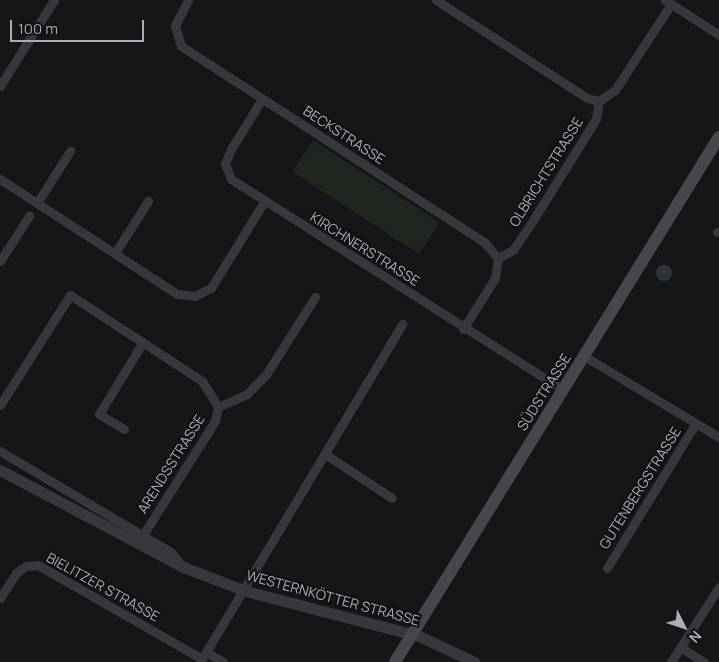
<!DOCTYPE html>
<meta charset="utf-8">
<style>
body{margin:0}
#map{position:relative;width:719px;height:662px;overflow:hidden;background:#161618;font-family:Manrope,sans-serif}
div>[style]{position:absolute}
.green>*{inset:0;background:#1e261f;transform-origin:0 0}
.water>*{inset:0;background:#2c353c}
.round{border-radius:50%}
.minor>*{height:9px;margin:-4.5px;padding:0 4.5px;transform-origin:4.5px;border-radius:4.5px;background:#37383d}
.tertiary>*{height:11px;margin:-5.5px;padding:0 5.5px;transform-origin:5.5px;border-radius:5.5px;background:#37383d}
.secondary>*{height:12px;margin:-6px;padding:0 6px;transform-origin:6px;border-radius:6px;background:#45474d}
span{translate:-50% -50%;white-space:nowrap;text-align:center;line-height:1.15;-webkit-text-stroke:4px #111113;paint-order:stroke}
.street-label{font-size:14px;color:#a8adb8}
.north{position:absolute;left:659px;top:602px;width:50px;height:50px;-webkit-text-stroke:4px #111113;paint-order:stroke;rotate:131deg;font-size:14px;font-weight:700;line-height:20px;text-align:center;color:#a8adb8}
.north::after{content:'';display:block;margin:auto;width:18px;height:22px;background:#a8adb8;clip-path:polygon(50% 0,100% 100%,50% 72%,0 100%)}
.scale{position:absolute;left:10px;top:20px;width:134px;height:22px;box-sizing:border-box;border:2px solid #a8adb8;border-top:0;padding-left:6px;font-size:15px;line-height:18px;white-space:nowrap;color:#a8adb8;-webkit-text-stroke:4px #111113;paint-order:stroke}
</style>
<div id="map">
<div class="green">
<i style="left:313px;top:140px;width:151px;height:38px;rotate:33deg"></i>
</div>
<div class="water">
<i class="round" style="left:656px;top:265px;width:16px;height:16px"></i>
</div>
<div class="minor">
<i style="left:188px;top:0;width:29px;rotate:117deg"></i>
<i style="left:175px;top:26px;width:21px;rotate:73deg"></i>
<i style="left:181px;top:46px;width:361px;rotate:32.9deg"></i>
<i style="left:484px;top:242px;width:21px;rotate:49deg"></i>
<i style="left:436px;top:0;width:180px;rotate:33deg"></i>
<i style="left:587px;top:98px;width:12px;rotate:14deg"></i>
<i style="left:665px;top:0;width:64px;rotate:32.9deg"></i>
<i style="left:0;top:86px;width:102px;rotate:-57.9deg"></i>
<i style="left:262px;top:99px;width:59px;rotate:121.8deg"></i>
<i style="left:231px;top:149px;width:16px;rotate:112deg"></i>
<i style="left:225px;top:164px;width:16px;rotate:68deg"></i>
<i style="left:231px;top:179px;width:393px;rotate:32.4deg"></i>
<i style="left:599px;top:101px;width:19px;rotate:-35deg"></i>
<i style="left:615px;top:90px;width:103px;rotate:-56.9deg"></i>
<i style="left:0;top:179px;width:211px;rotate:33deg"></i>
<i style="left:177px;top:294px;width:18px;rotate:6deg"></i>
<i style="left:195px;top:296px;width:18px;rotate:-27deg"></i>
<i style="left:211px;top:288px;width:101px;rotate:-58.4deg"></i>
<i style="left:37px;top:203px;width:62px;rotate:-57.6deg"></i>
<i style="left:717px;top:232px;width:2px"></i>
<i style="left:115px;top:253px;width:62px;rotate:-57.6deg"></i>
<i style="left:0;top:261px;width:54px;rotate:-57.2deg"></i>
<i style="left:463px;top:329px;width:60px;rotate:-57.9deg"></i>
<i style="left:495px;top:278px;width:20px;rotate:-81deg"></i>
<i style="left:498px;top:258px;width:17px;rotate:-28deg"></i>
<i style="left:513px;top:250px;width:40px;rotate:-56deg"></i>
<i style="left:535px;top:217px;width:115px;rotate:-58.1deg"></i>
<i style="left:596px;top:119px;width:18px;rotate:-81deg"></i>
<i style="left:584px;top:356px;width:157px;rotate:31deg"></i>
<i style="left:0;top:405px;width:130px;rotate:-57.5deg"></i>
<i style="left:70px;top:295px;width:158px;rotate:33.1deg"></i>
<i style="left:202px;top:381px;width:31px;rotate:58deg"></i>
<i style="left:218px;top:407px;width:14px;rotate:102deg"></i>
<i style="left:215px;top:421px;width:135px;rotate:122.3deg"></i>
<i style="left:218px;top:407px;width:32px;rotate:-24deg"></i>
<i style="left:247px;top:394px;width:29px;rotate:-46deg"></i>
<i style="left:267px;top:373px;width:90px;rotate:-57.7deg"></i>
<i style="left:124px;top:429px;width:29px;rotate:-149deg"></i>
<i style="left:99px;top:414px;width:84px;rotate:-58.6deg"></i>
<i style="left:0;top:451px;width:199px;rotate:30.6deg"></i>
<i style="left:171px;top:552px;width:16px;rotate:52deg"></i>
<i style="left:325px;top:454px;width:80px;rotate:33.3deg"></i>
<i style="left:607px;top:568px;width:170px;rotate:-58.5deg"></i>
<i style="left:0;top:598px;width:30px;rotate:-57deg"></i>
<i style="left:16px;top:573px;width:12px;rotate:-35deg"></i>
<i style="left:26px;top:566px;width:12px;rotate:-5deg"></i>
<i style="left:38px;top:565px;width:189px;rotate:29.8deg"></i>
<i style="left:680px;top:647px;width:28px;rotate:32deg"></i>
<i style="left:206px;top:652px;width:20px;rotate:30deg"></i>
<i style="left:200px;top:662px;width:394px;rotate:-59.1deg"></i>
<i style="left:671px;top:662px;width:89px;rotate:-57.4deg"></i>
</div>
<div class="tertiary">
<i style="left:0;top:470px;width:207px;rotate:27.9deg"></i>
<i style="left:183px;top:567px;width:67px;rotate:20.9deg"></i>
<i style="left:246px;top:591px;width:179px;rotate:14.6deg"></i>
<i style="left:419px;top:636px;width:61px;rotate:25.3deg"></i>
</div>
<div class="secondary">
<i style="left:395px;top:662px;width:617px;rotate:-58.32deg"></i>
</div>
<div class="street-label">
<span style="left:344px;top:135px;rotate:33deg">BECKSTRASSE</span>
<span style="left:546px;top:172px;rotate:-58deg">OLBRICHTSTRASSE</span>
<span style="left:365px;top:249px;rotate:32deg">KIRCHNERSTRASSE</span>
<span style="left:544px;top:392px;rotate:-58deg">SÜDSTRASSE</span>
<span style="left:171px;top:464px;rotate:-58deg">ARENDSSTRASSE</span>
<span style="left:640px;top:488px;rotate:-58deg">GUTENBERGSTRASSE</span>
<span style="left:103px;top:587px;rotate:29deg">BIELITZER STRASSE</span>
<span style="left:333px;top:598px;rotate:15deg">WESTERNKÖTTER STRASSE</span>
</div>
<div class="north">N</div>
<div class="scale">100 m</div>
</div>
